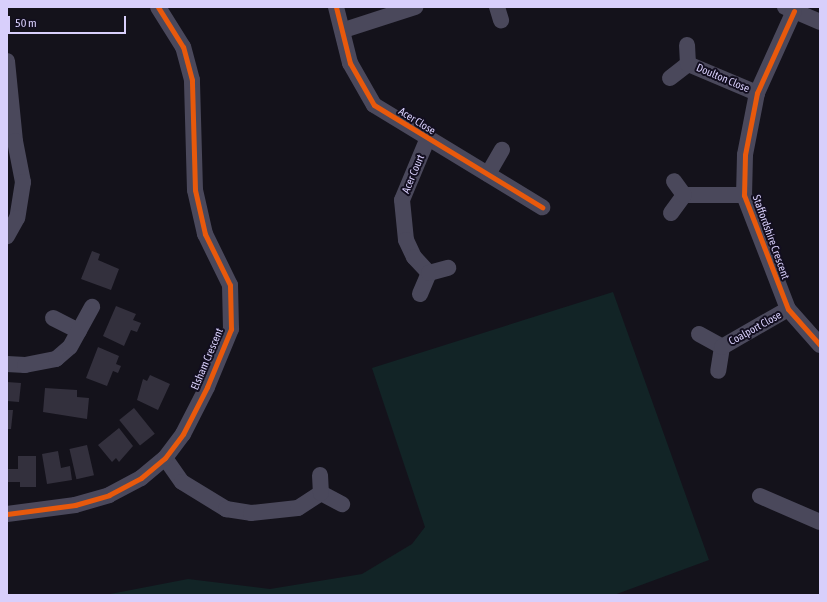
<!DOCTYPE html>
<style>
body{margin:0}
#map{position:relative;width:827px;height:602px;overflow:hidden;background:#14121b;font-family:"Asap Condensed",sans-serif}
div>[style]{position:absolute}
.green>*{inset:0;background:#122426}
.building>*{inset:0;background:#33303d;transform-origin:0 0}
.minor>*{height:16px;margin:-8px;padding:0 8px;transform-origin:8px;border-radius:8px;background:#4a485b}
.cycleway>*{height:5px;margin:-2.5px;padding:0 2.5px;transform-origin:2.5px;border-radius:2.5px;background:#e8590c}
span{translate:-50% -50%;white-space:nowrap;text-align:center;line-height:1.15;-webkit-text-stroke:4px #120e1f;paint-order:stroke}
.street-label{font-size:11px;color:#d8cffb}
.frame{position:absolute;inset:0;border:8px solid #d8cffb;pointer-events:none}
.scale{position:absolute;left:8px;top:16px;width:118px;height:18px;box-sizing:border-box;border:2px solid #d8cffb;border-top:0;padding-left:5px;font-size:12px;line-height:14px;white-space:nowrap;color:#d8cffb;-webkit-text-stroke:3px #120e1f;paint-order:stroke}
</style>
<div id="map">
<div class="green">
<i style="clip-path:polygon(613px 292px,709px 560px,614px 595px,105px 595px,188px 579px,270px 589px,362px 574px,412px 544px,425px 527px,372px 368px)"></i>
</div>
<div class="building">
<i style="clip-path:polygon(92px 251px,100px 254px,98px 260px,119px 269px,111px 290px,81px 279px)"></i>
<i style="clip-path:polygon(116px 306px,136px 314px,133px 320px,141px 323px,137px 332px,131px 330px,124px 346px,103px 336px)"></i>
<i style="clip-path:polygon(98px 347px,119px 356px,116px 364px,121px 366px,118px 373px,113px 371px,107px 386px,86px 378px)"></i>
<i style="clip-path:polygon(150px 375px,170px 384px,158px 410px,137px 400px,143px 379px,147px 381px)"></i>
<i style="clip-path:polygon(7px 382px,21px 383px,19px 402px,7px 401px)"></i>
<i style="clip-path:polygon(45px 388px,77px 390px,77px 397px,89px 398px,87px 419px,43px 412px)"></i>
<i style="left:134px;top:408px;width:33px;height:19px;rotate:51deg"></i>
<i style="clip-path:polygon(7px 410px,13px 410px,11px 429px,7px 429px)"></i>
<i style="clip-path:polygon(119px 428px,133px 446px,119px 462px,116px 458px,112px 462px,98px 445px)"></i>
<i style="left:87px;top:445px;width:31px;height:18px;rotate:77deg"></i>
<i style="clip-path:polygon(58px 451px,61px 468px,70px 466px,72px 480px,47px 484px,42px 454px)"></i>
<i style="clip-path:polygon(18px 456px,36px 456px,36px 487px,20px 487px,20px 482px,7px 482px,7px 469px,18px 469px)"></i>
</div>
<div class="minor">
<i style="left:336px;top:7px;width:58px;rotate:76deg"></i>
<i style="left:350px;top:63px;width:48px;rotate:60.3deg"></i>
<i style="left:374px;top:105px;width:197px;rotate:31.3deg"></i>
<i style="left:497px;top:7px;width:14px;rotate:73deg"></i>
<i style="left:785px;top:7px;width:38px;rotate:23deg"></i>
<i style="left:794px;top:11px;width:90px;rotate:114.3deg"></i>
<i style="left:757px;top:93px;width:63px;rotate:101deg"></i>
<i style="left:745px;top:155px;width:40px;rotate:91.4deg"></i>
<i style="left:744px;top:195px;width:122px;rotate:68.9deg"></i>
<i style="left:788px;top:309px;width:48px;rotate:48.4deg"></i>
<i style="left:344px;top:30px;width:75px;rotate:-17.9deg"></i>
<i style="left:7px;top:61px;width:80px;rotate:84.3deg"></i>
<i style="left:15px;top:141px;width:42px;rotate:79deg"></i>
<i style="left:23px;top:182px;width:36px;rotate:99deg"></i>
<i style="left:17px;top:218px;width:21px;rotate:119deg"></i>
<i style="left:688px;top:64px;width:75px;rotate:22.8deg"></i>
<i style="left:670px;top:78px;width:23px;rotate:-38deg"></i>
<i style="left:688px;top:64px;width:19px;rotate:-93deg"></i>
<i style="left:427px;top:140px;width:65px;rotate:112.6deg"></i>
<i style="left:402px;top:200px;width:40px;rotate:84.3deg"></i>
<i style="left:406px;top:240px;width:19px;rotate:65deg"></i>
<i style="left:414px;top:257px;width:22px;rotate:47deg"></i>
<i style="left:488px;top:174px;width:28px;rotate:-60deg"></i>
<i style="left:684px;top:195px;width:60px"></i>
<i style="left:671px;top:213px;width:22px;rotate:-54deg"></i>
<i style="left:684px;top:195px;width:17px;rotate:-126deg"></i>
<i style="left:420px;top:294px;width:23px;rotate:-67deg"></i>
<i style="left:429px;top:273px;width:20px;rotate:-15deg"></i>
<i style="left:53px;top:318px;width:29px;rotate:27deg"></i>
<i style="left:699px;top:334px;width:26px;rotate:29deg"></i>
<i style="left:722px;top:347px;width:24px;rotate:99deg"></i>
<i style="left:722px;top:347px;width:76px;rotate:-29.9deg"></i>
<i style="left:7px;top:364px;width:18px;rotate:3deg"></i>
<i style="left:25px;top:365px;width:32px;rotate:-11deg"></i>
<i style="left:56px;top:359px;width:18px;rotate:-41deg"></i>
<i style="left:70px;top:347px;width:46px;rotate:-61.2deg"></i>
<i style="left:165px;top:458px;width:29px;rotate:55deg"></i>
<i style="left:182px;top:482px;width:52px;rotate:31.5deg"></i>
<i style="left:226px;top:509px;width:25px;rotate:9deg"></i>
<i style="left:251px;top:513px;width:47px;rotate:-6.1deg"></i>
<i style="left:298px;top:508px;width:27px;rotate:-33deg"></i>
<i style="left:321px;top:493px;width:24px;rotate:28deg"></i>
<i style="left:320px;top:475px;width:18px;rotate:87deg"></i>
<i style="left:760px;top:496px;width:65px;rotate:23.4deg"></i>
<i style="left:7px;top:514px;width:69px;rotate:-7.5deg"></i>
<i style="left:75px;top:505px;width:35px;rotate:-16deg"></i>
<i style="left:109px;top:495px;width:36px;rotate:-28deg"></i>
<i style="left:141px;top:478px;width:31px;rotate:-40deg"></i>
<i style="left:165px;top:458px;width:30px;rotate:-53deg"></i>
<i style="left:183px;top:434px;width:53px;rotate:-62.9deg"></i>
<i style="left:207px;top:387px;width:63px;rotate:-67.5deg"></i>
<i style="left:231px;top:329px;width:44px;rotate:-91.3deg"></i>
<i style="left:230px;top:285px;width:57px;rotate:-116.1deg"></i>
<i style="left:205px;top:234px;width:45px;rotate:-102.8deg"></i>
<i style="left:195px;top:190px;width:110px;rotate:-91.6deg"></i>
<i style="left:192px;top:80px;width:34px;rotate:-105deg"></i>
<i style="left:183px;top:47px;width:47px;rotate:-122deg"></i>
</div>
<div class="cycleway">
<i style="left:336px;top:7px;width:58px;rotate:76deg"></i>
<i style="left:350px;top:63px;width:48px;rotate:60.3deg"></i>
<i style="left:374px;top:105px;width:197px;rotate:31.3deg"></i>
<i style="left:794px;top:11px;width:90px;rotate:114.3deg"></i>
<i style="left:757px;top:93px;width:63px;rotate:101deg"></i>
<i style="left:745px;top:155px;width:40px;rotate:91.4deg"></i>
<i style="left:744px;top:195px;width:122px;rotate:68.9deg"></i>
<i style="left:788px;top:309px;width:48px;rotate:48.4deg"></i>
<i style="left:7px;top:514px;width:69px;rotate:-7.5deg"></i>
<i style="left:75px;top:505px;width:35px;rotate:-16deg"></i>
<i style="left:109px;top:495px;width:36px;rotate:-28deg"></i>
<i style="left:141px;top:478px;width:31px;rotate:-40deg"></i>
<i style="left:165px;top:458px;width:30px;rotate:-53deg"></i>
<i style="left:183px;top:434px;width:53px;rotate:-62.9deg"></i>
<i style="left:207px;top:387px;width:63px;rotate:-67.5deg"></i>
<i style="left:231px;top:329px;width:44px;rotate:-91.3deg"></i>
<i style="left:230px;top:285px;width:57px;rotate:-116.1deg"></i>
<i style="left:205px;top:234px;width:45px;rotate:-102.8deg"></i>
<i style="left:195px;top:190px;width:110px;rotate:-91.6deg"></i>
<i style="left:192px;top:80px;width:34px;rotate:-105deg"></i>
<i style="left:183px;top:47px;width:47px;rotate:-122deg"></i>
</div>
<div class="street-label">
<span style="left:723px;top:78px;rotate:23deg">Doulton Close</span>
<span style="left:417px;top:121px;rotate:32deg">Acer Close</span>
<span style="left:413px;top:174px;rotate:-67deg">Acer Court</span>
<span style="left:771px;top:237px;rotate:70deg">Staffordshire Crescent</span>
<span style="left:755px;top:328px;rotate:-29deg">Coalport Close</span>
<span style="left:207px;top:359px;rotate:-67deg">Elsham Crescent</span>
</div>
<div class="frame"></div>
<div class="scale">50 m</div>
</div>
